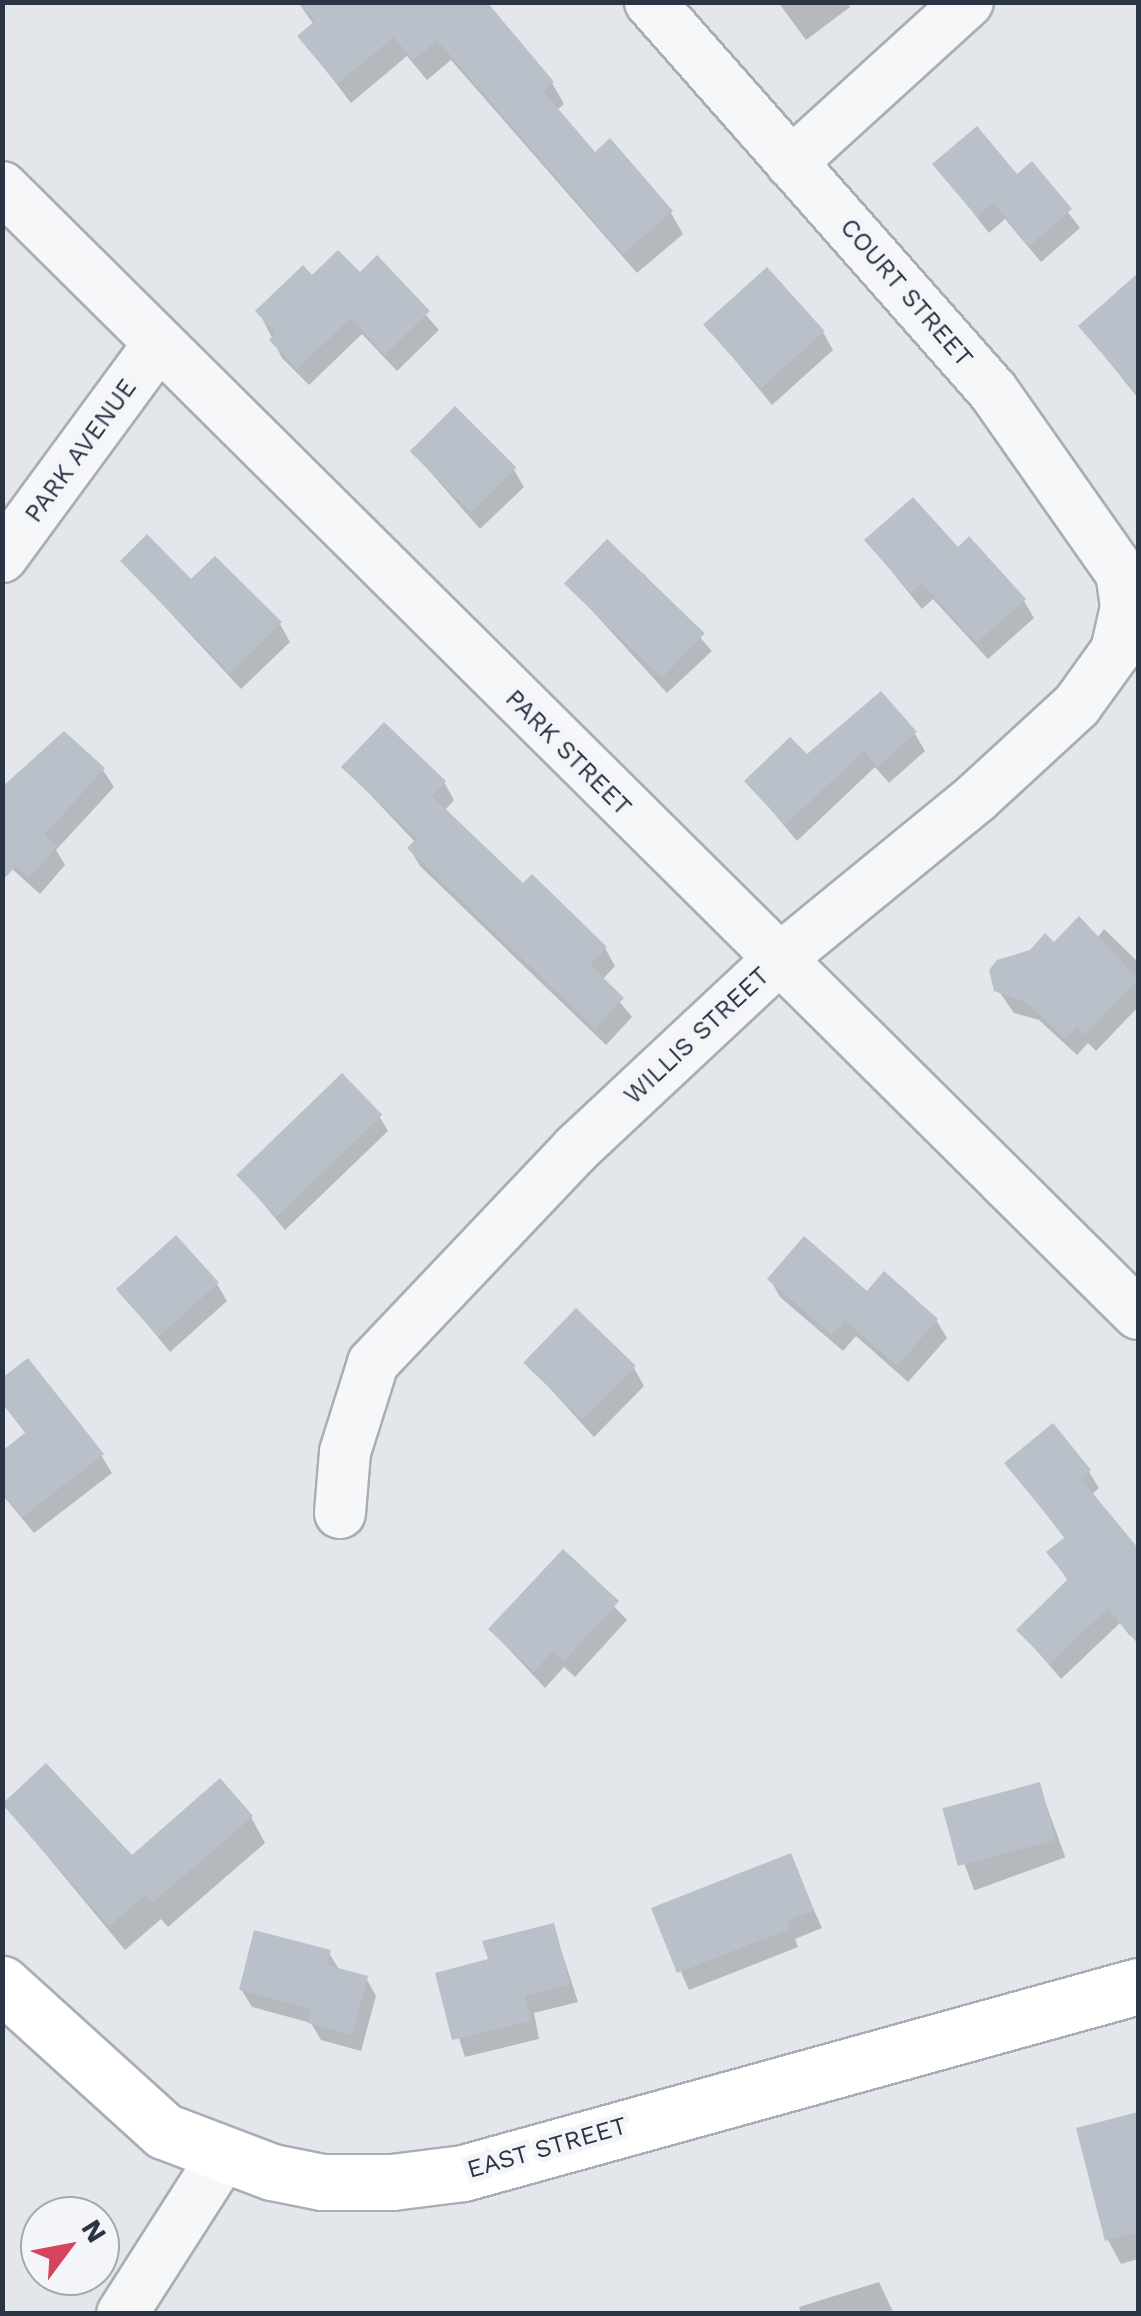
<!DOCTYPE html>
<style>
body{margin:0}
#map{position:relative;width:1141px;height:2316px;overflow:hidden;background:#e3e6eb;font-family:"Work Sans",sans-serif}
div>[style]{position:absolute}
.shadow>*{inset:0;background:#0003;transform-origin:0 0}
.building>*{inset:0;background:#bac0ca;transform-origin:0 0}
.roads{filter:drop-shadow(2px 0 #a8adb6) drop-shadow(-2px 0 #a8adb6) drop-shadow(0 2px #a8adb6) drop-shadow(0 -2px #a8adb6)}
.minor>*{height:50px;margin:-25px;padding:0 25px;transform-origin:25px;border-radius:25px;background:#f6f7f9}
.major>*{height:55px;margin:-27.5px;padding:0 27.5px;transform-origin:27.5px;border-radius:27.5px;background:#fff}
span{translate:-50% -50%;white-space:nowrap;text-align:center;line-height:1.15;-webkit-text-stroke:10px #f3f5f9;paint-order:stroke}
.street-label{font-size:25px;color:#2a3445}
.frame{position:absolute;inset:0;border:5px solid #2a3445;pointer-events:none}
.north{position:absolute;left:20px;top:2196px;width:100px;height:100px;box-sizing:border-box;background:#f3f5f9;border:2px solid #a3a8b1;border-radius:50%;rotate:58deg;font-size:28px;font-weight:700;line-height:40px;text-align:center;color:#2a3445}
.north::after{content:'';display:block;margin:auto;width:35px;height:45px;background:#d4445d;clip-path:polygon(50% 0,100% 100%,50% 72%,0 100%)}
</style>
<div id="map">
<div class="shadow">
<i style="clip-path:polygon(298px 2px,484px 2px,552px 83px,564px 104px,556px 111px,595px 155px,671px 213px,683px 234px,637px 273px,451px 60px,427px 80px,407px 56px,351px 103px,300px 36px,314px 25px)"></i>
<i style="clip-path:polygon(778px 2px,847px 2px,850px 7px,806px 40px)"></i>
<i style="clip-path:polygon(935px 164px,1016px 178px,1032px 165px,1080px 228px,1041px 262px,1005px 219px,989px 233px)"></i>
<i style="clip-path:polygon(377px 259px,439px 330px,397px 371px,362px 334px,309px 385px,282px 358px,259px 312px,312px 278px,359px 276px)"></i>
<i style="clip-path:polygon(1121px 292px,1138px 311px,1138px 398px,1081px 327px)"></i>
<i style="clip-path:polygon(706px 325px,823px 332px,833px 350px,772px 405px)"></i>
<i style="clip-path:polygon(412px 451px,514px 470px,524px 487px,480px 529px)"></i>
<i style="clip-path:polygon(867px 541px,957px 550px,1024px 601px,1034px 618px,988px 659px,933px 599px,922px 609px)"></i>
<i style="clip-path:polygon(123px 562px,191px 583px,280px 624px,290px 642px,241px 689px)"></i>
<i style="clip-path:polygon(643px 573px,712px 651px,667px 693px,566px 582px)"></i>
<i style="clip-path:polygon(915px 734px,925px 751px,889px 783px,875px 767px,797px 841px,747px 781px,807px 757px)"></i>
<i style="clip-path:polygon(345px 768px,444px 782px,454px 800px,444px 811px,523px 887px,605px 948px,615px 966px,602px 980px,632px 1017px,606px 1045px,420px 866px,410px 849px,416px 843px)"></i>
<i style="clip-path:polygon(103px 770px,114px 787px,56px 850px,65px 865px,40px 894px,2px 860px)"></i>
<i style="clip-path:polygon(1104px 929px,1138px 962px,1138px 1007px,1096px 1051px,1088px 1043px,1077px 1055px,1039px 1020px,1014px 1013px,992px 981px,999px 962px,1097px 938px)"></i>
<i style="clip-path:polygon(379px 1116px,388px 1131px,285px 1230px,241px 1177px)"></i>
<i style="clip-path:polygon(770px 1279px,868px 1294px,936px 1320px,947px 1338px,908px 1382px,856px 1336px,843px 1351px,780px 1297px)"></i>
<i style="clip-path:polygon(217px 1284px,227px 1301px,170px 1352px,119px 1290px)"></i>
<i style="clip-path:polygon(526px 1362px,634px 1368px,644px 1386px,594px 1437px)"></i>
<i style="clip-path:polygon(2px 1403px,101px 1455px,112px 1473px,34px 1533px,2px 1494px,2px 1454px,27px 1435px)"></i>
<i style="clip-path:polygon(1007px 1463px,1089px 1472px,1099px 1488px,1091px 1495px,1138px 1551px,1138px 1630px,1130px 1636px,1120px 1623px,1061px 1679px,1019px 1630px,1069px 1582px,1049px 1553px,1066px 1540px)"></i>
<i style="clip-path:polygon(563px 1553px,627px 1620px,575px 1677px,564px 1667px,545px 1688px,491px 1630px)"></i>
<i style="left:1039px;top:1785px;width:77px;height:97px;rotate:70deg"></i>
<i style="clip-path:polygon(4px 1804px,132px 1859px,251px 1817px,265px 1843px,168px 1927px,161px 1919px,125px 1950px)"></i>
<i style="clip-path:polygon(790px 1856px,822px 1928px,795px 1939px,798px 1947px,689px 1990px,654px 1910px)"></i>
<i style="clip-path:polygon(553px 1925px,578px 2002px,534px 2013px,539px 2039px,465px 2057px,438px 1974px,491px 1961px)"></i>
<i style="clip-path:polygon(329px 1953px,340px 1971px,366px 1978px,376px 1996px,361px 2051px,321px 2040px,311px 2023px,252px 2007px,241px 1989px)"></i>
<i style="clip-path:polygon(1138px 2115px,1138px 2259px,1121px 2264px,1108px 2240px,1079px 2130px)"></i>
<i style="clip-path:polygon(879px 2282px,894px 2314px,801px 2314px,799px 2307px)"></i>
</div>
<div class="building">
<i style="clip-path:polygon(299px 2px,487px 2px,554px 82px,543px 91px,595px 152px,610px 138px,673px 211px,623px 254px,437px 40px,413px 61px,394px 37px,337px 84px,297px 36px,315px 21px)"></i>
<i style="clip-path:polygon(977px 126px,1017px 174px,1032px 161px,1072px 209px,1029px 246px,993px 203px,977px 217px,932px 164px)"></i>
<i style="clip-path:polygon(338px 250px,360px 272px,377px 255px,430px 311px,385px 355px,351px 318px,297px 369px,269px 340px,276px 333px,255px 311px,303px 265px,312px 275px)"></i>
<i style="left:767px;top:267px;width:86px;height:86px;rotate:48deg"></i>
<i style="clip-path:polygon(1138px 273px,1138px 395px,1078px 326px)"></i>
<i style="left:455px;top:406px;width:87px;height:64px;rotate:45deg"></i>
<i style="clip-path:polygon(913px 497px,958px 547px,969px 536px,1026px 599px,976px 643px,922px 583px,911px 593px,864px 540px)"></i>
<i style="clip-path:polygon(147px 534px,191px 579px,215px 556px,282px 622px,230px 673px,120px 561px)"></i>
<i style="left:607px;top:539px;width:136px;height:62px;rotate:44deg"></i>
<i style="clip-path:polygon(881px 691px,917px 732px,877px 767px,864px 751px,785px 825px,744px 781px,790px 737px,807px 754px)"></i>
<i style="clip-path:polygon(384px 722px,446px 781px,432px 796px,523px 883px,532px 874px,607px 947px,590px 965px,624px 998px,595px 1029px,407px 848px,417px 838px,341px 767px)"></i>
<i style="clip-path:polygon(64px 731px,105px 768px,44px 835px,57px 846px,29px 878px,16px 866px,2px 881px,2px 787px)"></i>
<i style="clip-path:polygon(1079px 916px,1138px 979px,1085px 1035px,1077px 1027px,1065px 1039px,1027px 1003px,994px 991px,989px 970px,997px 960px,1030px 950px,1045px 933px,1054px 942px)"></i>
<i style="left:342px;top:1073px;width:58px;height:147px;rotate:46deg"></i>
<i style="left:176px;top:1235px;width:64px;height:81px;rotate:48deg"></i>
<i style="clip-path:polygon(804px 1236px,867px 1291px,884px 1271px,938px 1319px,897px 1366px,845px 1320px,832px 1335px,767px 1279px)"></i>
<i style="left:576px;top:1308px;width:83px;height:76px;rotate:44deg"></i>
<i style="clip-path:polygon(28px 1358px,104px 1454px,22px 1517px,2px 1492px,2px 1451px,26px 1432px,2px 1402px,2px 1378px)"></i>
<i style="clip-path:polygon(1053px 1423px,1091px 1470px,1081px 1479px,1138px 1548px,1138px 1644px,1108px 1608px,1050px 1664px,1016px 1630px,1068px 1579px,1046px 1552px,1065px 1537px,1004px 1463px)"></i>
<i style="clip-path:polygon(563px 1549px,619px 1601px,564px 1661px,552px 1651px,534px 1672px,488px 1629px)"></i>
<i style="clip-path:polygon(46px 1763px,132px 1855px,220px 1778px,253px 1816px,152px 1903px,145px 1895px,109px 1926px,2px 1804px)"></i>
<i style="left:1040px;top:1782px;width:60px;height:101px;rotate:75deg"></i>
<i style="clip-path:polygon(791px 1853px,814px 1910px,787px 1921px,790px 1929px,677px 1973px,651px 1908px)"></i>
<i style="clip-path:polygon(554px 1923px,570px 1984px,525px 1996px,531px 2021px,452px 2040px,435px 1973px,488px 1959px,482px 1941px)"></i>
<i style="clip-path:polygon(254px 1930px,331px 1950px,327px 1965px,368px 1976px,352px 2035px,308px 2023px,311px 2009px,239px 1990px)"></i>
<i style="clip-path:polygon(1138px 2112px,1138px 2232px,1105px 2241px,1076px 2128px)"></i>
</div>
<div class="roads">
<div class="minor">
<i style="left:791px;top:163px;width:239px;rotate:-42.3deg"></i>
<i style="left:2px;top:187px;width:1600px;rotate:44.77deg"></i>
<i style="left:2px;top:557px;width:263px;rotate:-53.7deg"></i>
<i style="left:340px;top:1513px;width:61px;rotate:-85.3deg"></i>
<i style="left:345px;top:1452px;width:93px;rotate:-72.5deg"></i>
<i style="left:373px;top:1363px;width:295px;rotate:-46.5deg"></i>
<i style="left:576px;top:1149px;width:275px;rotate:-43.1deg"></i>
<i style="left:777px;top:961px;width:257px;rotate:-39.3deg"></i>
<i style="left:976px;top:798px;width:137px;rotate:-42.6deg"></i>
<i style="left:1077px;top:705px;width:67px;rotate:-54.2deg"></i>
<i style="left:1116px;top:651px;width:45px;rotate:-77.2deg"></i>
<i style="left:1126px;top:607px;width:34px;rotate:-98deg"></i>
<i style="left:1121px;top:573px;width:223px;rotate:-125.1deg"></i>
<i style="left:993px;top:391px;width:519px;rotate:-131.4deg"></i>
<i style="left:122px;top:2314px;width:188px;rotate:-57.4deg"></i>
</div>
<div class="major">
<i style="left:2px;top:1984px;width:219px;rotate:42.2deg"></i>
<i style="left:164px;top:2131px;width:116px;rotate:20.8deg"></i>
<i style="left:272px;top:2172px;width:51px;rotate:11.3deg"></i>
<i style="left:322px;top:2182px;width:70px"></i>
<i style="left:392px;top:2182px;width:72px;rotate:-7.2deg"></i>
<i style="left:463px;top:2173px;width:700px;rotate:-15.48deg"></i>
</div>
</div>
<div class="street-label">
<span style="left:906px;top:293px;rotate:49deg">COURT STREET</span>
<span style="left:81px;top:451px;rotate:-54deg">PARK AVENUE</span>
<span style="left:568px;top:753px;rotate:45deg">PARK STREET</span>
<span style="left:697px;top:1036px;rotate:-43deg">WILLIS STREET</span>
<span style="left:547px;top:2148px;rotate:-16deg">EAST STREET</span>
</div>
<div class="frame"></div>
<div class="north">N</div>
</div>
